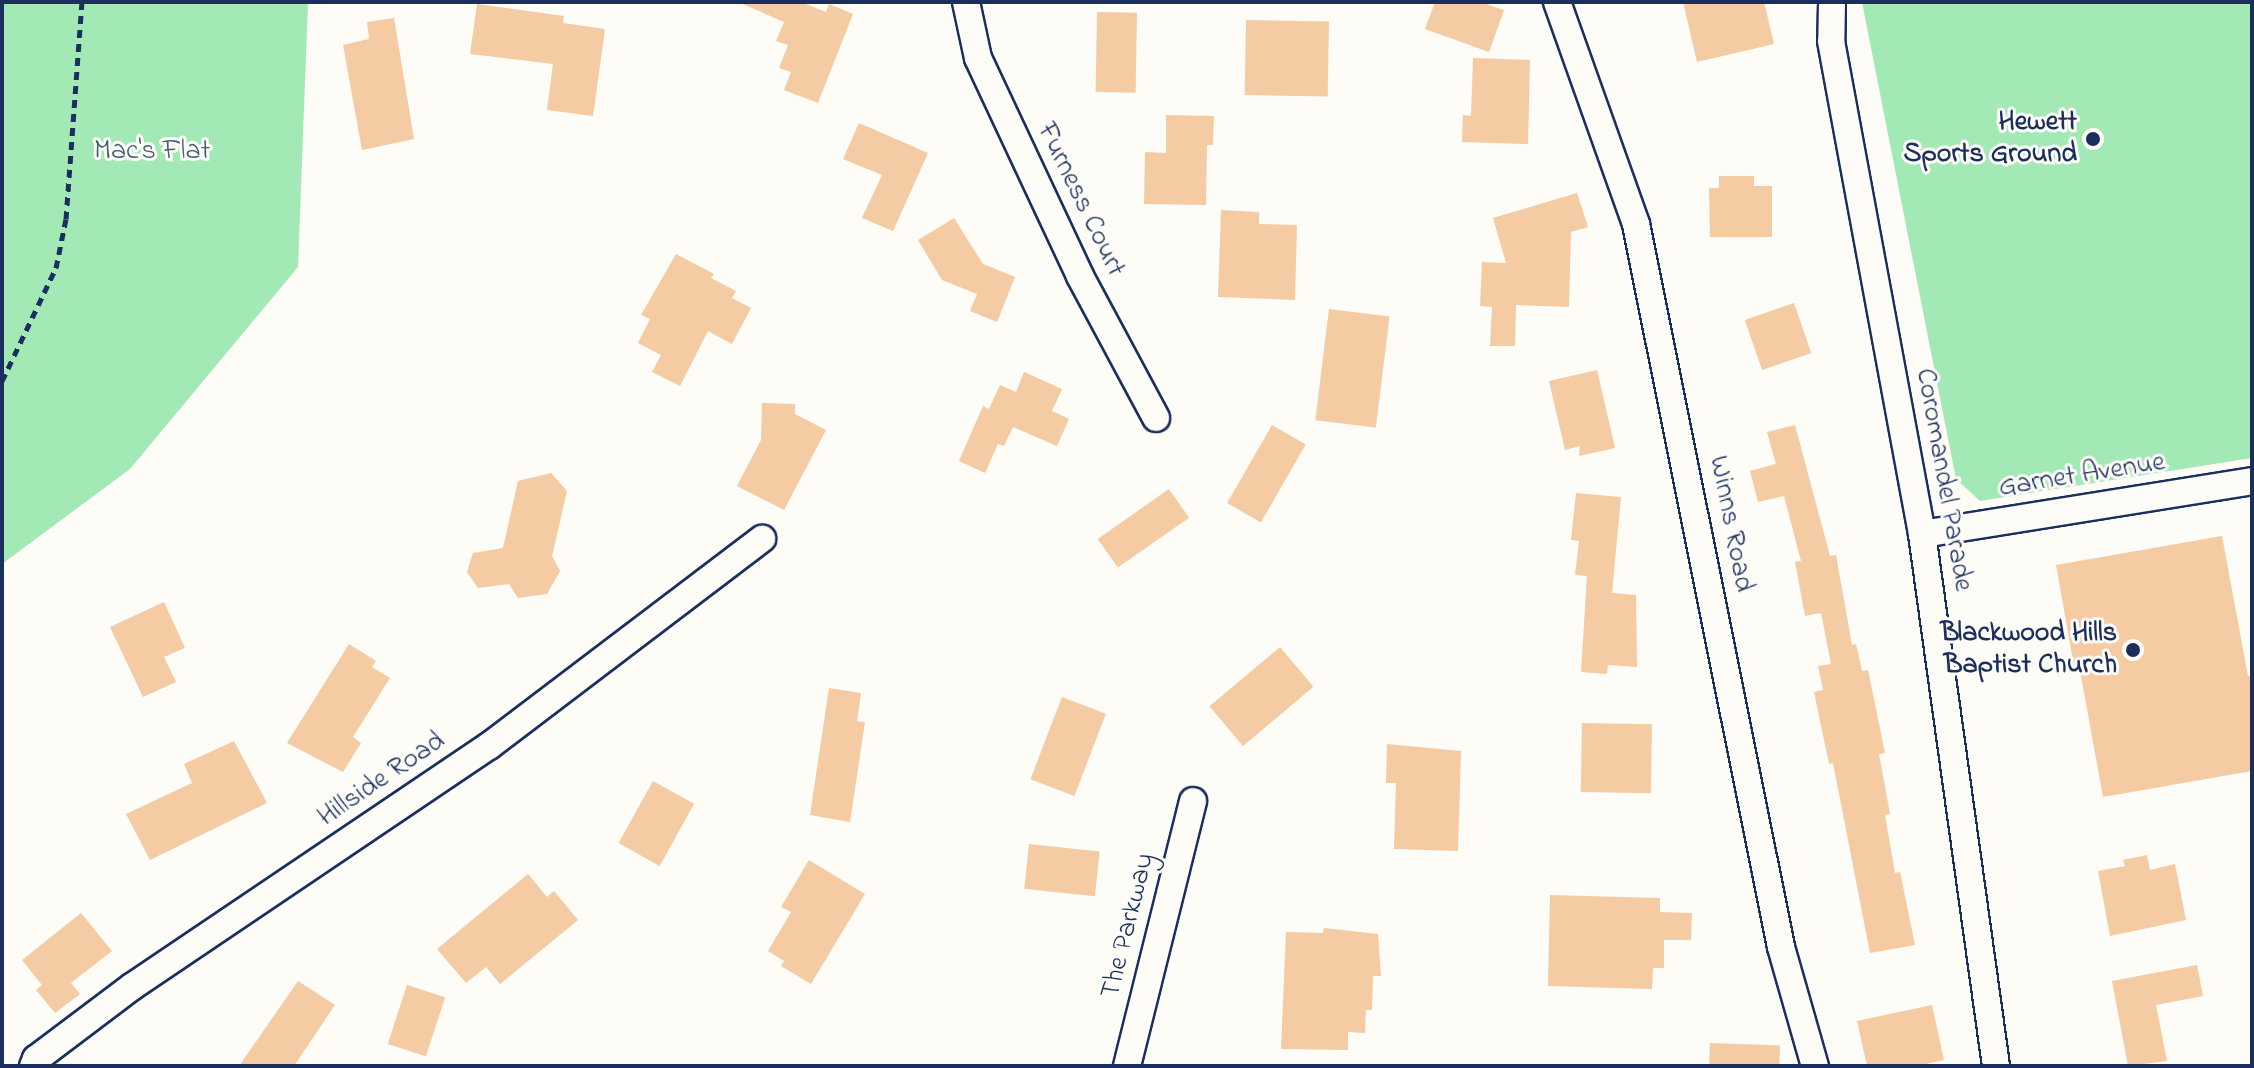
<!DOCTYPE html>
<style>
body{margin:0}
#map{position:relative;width:2254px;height:1068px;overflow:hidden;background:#fdfcf7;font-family:"Indie Flower",sans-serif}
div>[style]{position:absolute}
.green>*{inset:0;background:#a2e9b6}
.building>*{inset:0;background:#f4cba3;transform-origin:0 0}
.path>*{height:5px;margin-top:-2.5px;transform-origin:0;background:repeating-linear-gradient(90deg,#1b2f5e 0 8px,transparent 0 14px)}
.roads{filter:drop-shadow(2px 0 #1b2f5e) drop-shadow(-2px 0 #1b2f5e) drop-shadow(0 2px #1b2f5e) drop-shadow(0 -2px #1b2f5e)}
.minor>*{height:26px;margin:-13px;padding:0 13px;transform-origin:13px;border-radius:13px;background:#fdfcf7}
.dots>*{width:22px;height:22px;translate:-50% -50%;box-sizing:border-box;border:4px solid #fdfcf7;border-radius:50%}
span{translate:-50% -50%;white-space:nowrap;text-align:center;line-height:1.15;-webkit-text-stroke:6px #fdfcf7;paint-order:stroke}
.poi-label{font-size:28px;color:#1b2f5e;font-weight:700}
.right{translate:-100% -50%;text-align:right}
.park-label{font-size:28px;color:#3d5e74}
.street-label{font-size:28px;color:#1b2f5e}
.frame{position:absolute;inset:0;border:4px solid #1b2f5e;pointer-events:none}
</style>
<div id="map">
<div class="green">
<i style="clip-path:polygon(2px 2px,308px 2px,298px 267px,130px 469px,2px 564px)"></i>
<i style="clip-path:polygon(1862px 2px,2252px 2px,2252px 458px,1980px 501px,1956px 479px)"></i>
</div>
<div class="building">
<i style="clip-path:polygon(738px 2px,801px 2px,826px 12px,829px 4px,853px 14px,818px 103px,784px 90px,791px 72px,779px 68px,788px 45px,776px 41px,784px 22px)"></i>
<i style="clip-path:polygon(1435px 2px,1480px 2px,1504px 10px,1489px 52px,1425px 29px)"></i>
<i style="clip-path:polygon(1683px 2px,1764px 2px,1774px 44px,1697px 62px)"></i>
<i style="clip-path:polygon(477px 4px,564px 16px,563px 23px,605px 29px,593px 116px,547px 110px,553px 64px,470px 54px)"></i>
<i style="left:1097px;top:12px;width:40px;height:80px;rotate:1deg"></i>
<i style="clip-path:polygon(394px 18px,414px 139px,362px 150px,343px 45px,369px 39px,367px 22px)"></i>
<i style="left:1246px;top:20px;width:83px;height:75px;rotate:1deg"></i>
<i style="clip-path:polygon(1473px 58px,1530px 60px,1528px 144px,1462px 142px,1463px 115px,1471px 116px)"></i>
<i style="clip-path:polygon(1166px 115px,1214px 116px,1213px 145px,1207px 145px,1206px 205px,1144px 204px,1145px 152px,1166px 153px)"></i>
<i style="clip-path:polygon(859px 123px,928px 153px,893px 231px,862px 218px,882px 175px,843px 159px)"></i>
<i style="clip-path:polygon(1719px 176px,1754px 176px,1754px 186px,1772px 186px,1772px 237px,1710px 237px,1709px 188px,1719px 188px)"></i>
<i style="clip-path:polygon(1577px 193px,1588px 227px,1571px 232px,1569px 307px,1516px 305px,1515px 346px,1490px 346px,1492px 307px,1480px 306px,1482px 262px,1506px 263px,1493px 218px)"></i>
<i style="clip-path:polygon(1221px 210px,1259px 212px,1259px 224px,1297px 225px,1295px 300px,1218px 297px)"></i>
<i style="clip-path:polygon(954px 218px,983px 264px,1015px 277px,997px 322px,970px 311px,977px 294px,942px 280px,918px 240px)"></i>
<i style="clip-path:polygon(676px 254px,714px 274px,711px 278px,736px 291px,732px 298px,751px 308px,732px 344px,708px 331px,680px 386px,652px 372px,661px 355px,638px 343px,650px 319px,641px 315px)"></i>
<i style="left:1794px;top:303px;width:53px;height:52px;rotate:71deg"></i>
<i style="left:1329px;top:309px;width:61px;height:112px;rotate:7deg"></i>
<i style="clip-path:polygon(1597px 370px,1615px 448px,1579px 456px,1580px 446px,1565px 450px,1549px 381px)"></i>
<i style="clip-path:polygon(1024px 372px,1062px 389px,1052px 411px,1069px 419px,1057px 446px,1013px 427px,1004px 446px,998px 444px,985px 473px,959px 461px,983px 406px,989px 409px,1000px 385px,1016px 392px)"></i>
<i style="clip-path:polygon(762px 403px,795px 404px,795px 414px,826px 430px,784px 510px,737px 486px,761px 440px)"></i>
<i style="left:1272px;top:425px;width:39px;height:90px;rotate:30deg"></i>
<i style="clip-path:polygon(1795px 425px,1830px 556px,1836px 555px,1852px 645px,1856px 644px,1862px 671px,1868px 670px,1885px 753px,1879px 754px,1890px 814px,1885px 815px,1895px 873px,1900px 872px,1915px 945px,1870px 953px,1833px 763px,1829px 764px,1814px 692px,1823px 690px,1818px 666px,1831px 664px,1821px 613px,1805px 616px,1795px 562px,1801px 561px,1784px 496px,1758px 502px,1750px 471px,1776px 464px,1767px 432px)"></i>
<i style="clip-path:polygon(551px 473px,567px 491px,552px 556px,560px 571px,547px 594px,518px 598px,509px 584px,478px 588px,467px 572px,473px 553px,503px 548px,518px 481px)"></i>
<i style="left:1169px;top:489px;width:35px;height:87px;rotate:55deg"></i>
<i style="clip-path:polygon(1576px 493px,1621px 497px,1612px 593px,1636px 595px,1637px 667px,1608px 665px,1607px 674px,1581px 672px,1587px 576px,1575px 575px,1579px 541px,1571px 540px)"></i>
<i style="clip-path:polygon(2222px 536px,2248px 676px,2252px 676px,2252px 771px,2103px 797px,2079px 665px,2074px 666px,2056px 565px)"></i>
<i style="clip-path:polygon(164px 602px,185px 648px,164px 657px,176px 682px,143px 697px,110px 627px)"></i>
<i style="clip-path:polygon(349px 644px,376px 661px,372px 667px,390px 678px,353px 737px,361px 743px,343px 772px,287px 743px)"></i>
<i style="left:1280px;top:647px;width:52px;height:92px;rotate:50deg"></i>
<i style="clip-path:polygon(829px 688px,861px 693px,857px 721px,865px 722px,850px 822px,810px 815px)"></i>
<i style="left:1062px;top:697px;width:47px;height:88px;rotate:21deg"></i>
<i style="left:1582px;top:723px;width:70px;height:69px;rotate:1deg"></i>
<i style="clip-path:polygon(234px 741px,267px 803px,150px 860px,126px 814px,192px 783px,184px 764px)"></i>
<i style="clip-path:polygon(1387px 744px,1461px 751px,1458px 851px,1394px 849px,1396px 783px,1386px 783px)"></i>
<i style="left:653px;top:781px;width:47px;height:71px;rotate:29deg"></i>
<i style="left:1029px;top:844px;width:71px;height:45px;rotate:6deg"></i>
<i style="clip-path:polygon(2147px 855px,2150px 870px,2175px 864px,2186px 920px,2110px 936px,2098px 871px,2125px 866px,2123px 860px)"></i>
<i style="clip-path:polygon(809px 860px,865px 894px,811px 984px,781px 966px,784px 961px,768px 951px,791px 912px,781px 907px)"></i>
<i style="clip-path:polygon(528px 874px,547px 897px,554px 891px,578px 920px,500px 984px,486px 967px,466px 983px,437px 949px)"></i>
<i style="clip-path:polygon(1550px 895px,1660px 898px,1660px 912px,1692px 913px,1691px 940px,1664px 940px,1664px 968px,1653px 968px,1652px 989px,1548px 986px)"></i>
<i style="clip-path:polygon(81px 913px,112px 951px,71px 983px,80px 994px,55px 1013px,36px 990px,42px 985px,22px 960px)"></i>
<i style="clip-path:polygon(1324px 928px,1378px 934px,1381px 976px,1373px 976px,1372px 1010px,1366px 1010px,1365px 1033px,1348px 1032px,1348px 1050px,1281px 1049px,1286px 932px,1323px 933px)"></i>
<i style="clip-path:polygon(2197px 965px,2203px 996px,2156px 1005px,2167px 1061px,2128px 1066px,2112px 981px)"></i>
<i style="clip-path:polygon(298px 981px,335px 1005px,294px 1066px,239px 1066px)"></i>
<i style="left:407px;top:985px;width:40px;height:62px;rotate:18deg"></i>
<i style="clip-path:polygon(1932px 1005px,1944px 1060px,1917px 1066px,1867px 1066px,1857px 1021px)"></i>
<i style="left:1710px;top:1043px;width:70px;height:23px;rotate:2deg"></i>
</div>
<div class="path">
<i style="left:2px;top:381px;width:125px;rotate:-64.5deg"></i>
<i style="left:56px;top:268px;width:50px;rotate:-78.5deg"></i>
<i style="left:66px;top:219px;width:218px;rotate:-85.8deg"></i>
</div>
<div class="roads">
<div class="minor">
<i style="left:966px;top:2px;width:57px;rotate:77.9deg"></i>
<i style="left:978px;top:58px;width:241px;rotate:64.9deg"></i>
<i style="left:1080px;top:276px;width:161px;rotate:61.8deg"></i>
<i style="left:1557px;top:2px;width:236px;rotate:70.4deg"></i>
<i style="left:1636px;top:224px;width:737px;rotate:78.66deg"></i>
<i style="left:1781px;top:947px;width:124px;rotate:74.1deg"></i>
<i style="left:1832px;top:2px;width:39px;rotate:91deg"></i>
<i style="left:1831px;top:41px;width:501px;rotate:79.54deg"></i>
<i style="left:1922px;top:534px;width:537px;rotate:82.08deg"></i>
<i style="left:1922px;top:534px;width:334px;rotate:-9.1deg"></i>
<i style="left:33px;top:1066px;width:8px;rotate:-67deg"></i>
<i style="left:36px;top:1059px;width:121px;rotate:-37deg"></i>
<i style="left:133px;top:986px;width:429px;rotate:-34deg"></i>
<i style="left:489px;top:746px;width:343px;rotate:-37.2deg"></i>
<i style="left:1127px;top:1066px;width:273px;rotate:-76deg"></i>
</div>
</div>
<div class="dots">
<i style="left:2093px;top:139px;background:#1b2f5e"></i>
<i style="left:2133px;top:650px;background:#1b2f5e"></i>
</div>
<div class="poi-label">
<span class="right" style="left:2077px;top:139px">Hewett<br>Sports Ground</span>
<span class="right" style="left:2117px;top:650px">Blackwood Hills<br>Baptist Church</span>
</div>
<div class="park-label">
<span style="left:152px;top:152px">Mac's Flat</span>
</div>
<div class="street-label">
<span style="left:1080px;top:200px;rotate:64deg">Furness Court</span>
<span style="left:2082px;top:476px;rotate:-9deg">Garnet Avenue</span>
<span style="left:1943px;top:480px;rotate:80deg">Coromandel Parade</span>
<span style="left:1730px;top:524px;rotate:79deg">Winns Road</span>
<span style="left:382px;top:780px;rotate:-34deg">Hillside Road</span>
<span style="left:1129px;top:926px;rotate:-76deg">The Parkway</span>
</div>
<div class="frame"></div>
</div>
